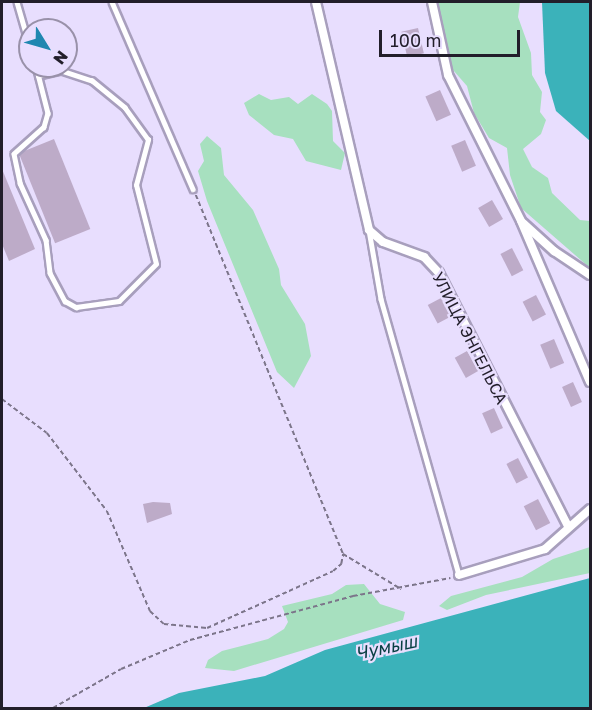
<!DOCTYPE html>
<meta charset="utf-8">
<style>
body{margin:0}
#map{position:relative;width:592px;height:710px;overflow:hidden;background:#e8defe;font-family:"Golos Text",sans-serif}
div>[style]{position:absolute}
.green>*{inset:0;background:#a7e0bf}
.water>*{inset:0;background:#3bb2ba}
.building>*{inset:0;background:#bdabc8;transform-origin:0 0}
.path>*{height:1.5px;margin-top:-0.75px;transform-origin:0;background:repeating-linear-gradient(90deg,#7c758a 0 4.5px,transparent 0 7.5px)}
.roads{filter:drop-shadow(2px 0 #a89fbd) drop-shadow(-2px 0 #a89fbd) drop-shadow(0 2px #a89fbd) drop-shadow(0 -2px #a89fbd)}
.service>*{height:4.5px;margin:-2.25px;padding:0 2.25px;transform-origin:2.25px;border-radius:2.25px;background:#fff}
.minor>*{height:8px;margin:-4px;padding:0 4px;transform-origin:4px;border-radius:4px;background:#fff}
span{translate:-50% -50%;white-space:nowrap;text-align:center;line-height:1.15;-webkit-text-stroke:4.5px #e8defe;paint-order:stroke}
.street-label{font-size:16px;color:#221e2a}
.water-label{font-size:18px;color:#073e42;font-style:italic}
.frame{position:absolute;inset:0;border:3px solid #221e2a;pointer-events:none}
.north{position:absolute;left:18px;top:18px;width:60px;height:60px;box-sizing:border-box;background:#e8defe;border:2px solid #9991a9;border-radius:50%;rotate:127deg;font-size:16px;font-weight:700;line-height:24px;text-align:center;color:#221e2a}
.north::after{content:'';display:block;margin:auto;width:21px;height:27px;background:#1f87b0;clip-path:polygon(50% 0,100% 100%,50% 72%,0 100%)}
.scale{position:absolute;left:379px;top:30px;width:141px;height:27px;box-sizing:border-box;border:3px solid #221e2a;border-top:0;padding-left:8px;font-size:18px;line-height:21px;white-space:nowrap;color:#221e2a;-webkit-text-stroke:4px #e8defe;paint-order:stroke}
</style>
<div id="map">
<div class="green">
<i style="clip-path:polygon(438px 2px,520px 2px,518px 17px,531px 53px,532px 75px,542px 92px,540px 112px,546px 120px,541px 134px,523px 149px,532px 167px,548px 178px,552px 193px,580px 220px,590px 221px,590px 268px,521px 208px,510px 175px,507px 148px,489px 138px,474px 113px,467px 86px,453px 70px)"></i>
<i style="clip-path:polygon(259px 94px,271px 100px,289px 97px,298px 104px,312px 94px,327px 104px,332px 111px,333px 141px,345px 153px,341px 170px,306px 161px,293px 139px,274px 135px,249px 115px,244px 103px)"></i>
<i style="clip-path:polygon(207px 136px,221px 148px,224px 175px,253px 210px,279px 269px,281px 285px,305px 324px,311px 356px,294px 388px,277px 372px,207px 201px,198px 171px,204px 161px,200px 144px)"></i>
<i style="clip-path:polygon(590px 547px,590px 573px,486px 595px,447px 610px,439px 606px,451px 596px,522px 577px,553px 559px)"></i>
<i style="clip-path:polygon(364px 584px,380px 604px,405px 612px,403px 620px,234px 671px,205px 668px,208px 660px,222px 651px,268px 639px,284px 629px,288px 622px,282px 606px,332px 594px,346px 585px)"></i>
</div>
<div class="water">
<i style="clip-path:polygon(542px 2px,590px 2px,590px 141px,556px 111px,545px 73px)"></i>
<i style="clip-path:polygon(590px 578px,590px 708px,144px 708px,179px 693px,265px 676px,325px 650px)"></i>
</div>
<div class="building">
<i style="left:418px;top:28px;width:26px;height:17px;rotate:77deg"></i>
<i style="left:440px;top:90px;width:27px;height:16px;rotate:66deg"></i>
<i style="left:54px;top:139px;width:97px;height:38px;rotate:68deg"></i>
<i style="left:465px;top:140px;width:28px;height:15px;rotate:67deg"></i>
<i style="clip-path:polygon(2px 169px,35px 249px,9px 261px,2px 244px)"></i>
<i style="left:492px;top:200px;width:22px;height:16px;rotate:60deg"></i>
<i style="left:512px;top:248px;width:25px;height:13px;rotate:63deg"></i>
<i style="left:536px;top:295px;width:22px;height:15px;rotate:63deg"></i>
<i style="left:441px;top:298px;width:21px;height:15px;rotate:62deg"></i>
<i style="left:554px;top:339px;width:26px;height:15px;rotate:67deg"></i>
<i style="left:467px;top:351px;width:23px;height:14px;rotate:61deg"></i>
<i style="left:573px;top:382px;width:22px;height:12px;rotate:66deg"></i>
<i style="left:494px;top:408px;width:22px;height:13px;rotate:66deg"></i>
<i style="left:518px;top:458px;width:22px;height:13px;rotate:63deg"></i>
<i style="left:538px;top:499px;width:27px;height:16px;rotate:63deg"></i>
<i style="clip-path:polygon(153px 502px,170px 503px,172px 514px,147px 523px,143px 504px)"></i>
</div>
<div class="path">
<i style="left:196px;top:195px;width:388px;rotate:67.7deg"></i>
<i style="left:343px;top:554px;width:68px;rotate:31.1deg"></i>
<i style="left:2px;top:399px;width:56px;rotate:37.1deg"></i>
<i style="left:47px;top:433px;width:98px;rotate:52.4deg"></i>
<i style="left:107px;top:511px;width:109px;rotate:66.7deg"></i>
<i style="left:150px;top:611px;width:19px;rotate:43deg"></i>
<i style="left:164px;top:624px;width:43px;rotate:5.3deg"></i>
<i style="left:207px;top:628px;width:138px;rotate:-24.3deg"></i>
<i style="left:333px;top:571px;width:11px;rotate:-41deg"></i>
<i style="left:341px;top:564px;width:10px;rotate:-79deg"></i>
<i style="left:53px;top:708px;width:78px;rotate:-29.8deg"></i>
<i style="left:121px;top:669px;width:75px;rotate:-22.8deg"></i>
<i style="left:190px;top:640px;width:169px;rotate:-15.1deg"></i>
<i style="left:353px;top:596px;width:99px;rotate:-10.5deg"></i>
</div>
<div class="roads">
<div class="service">
<i style="left:17px;top:2px;width:47px;rotate:73.9deg"></i>
<i style="left:112px;top:2px;width:204px;rotate:66.6deg"></i>
<i style="left:36px;top:66px;width:49px;rotate:75.7deg"></i>
<i style="left:48px;top:113px;width:15px;rotate:106deg"></i>
<i style="left:44px;top:127px;width:40px;rotate:138deg"></i>
<i style="left:14px;top:154px;width:30px;rotate:78deg"></i>
<i style="left:20px;top:183px;width:63px;rotate:65.5deg"></i>
<i style="left:46px;top:240px;width:33px;rotate:83deg"></i>
<i style="left:50px;top:273px;width:32px;rotate:62deg"></i>
<i style="left:65px;top:301px;width:13px;rotate:29deg"></i>
<i style="left:76px;top:307px;width:43px;rotate:-7.9deg"></i>
<i style="left:119px;top:301px;width:52px;rotate:-45deg"></i>
<i style="left:156px;top:264px;width:81px;rotate:-104.2deg"></i>
<i style="left:136px;top:185px;width:47px;rotate:-75.1deg"></i>
<i style="left:148px;top:140px;width:39px;rotate:-126deg"></i>
<i style="left:125px;top:108px;width:43px;rotate:-140.7deg"></i>
<i style="left:92px;top:81px;width:33px;rotate:-162deg"></i>
<i style="left:61px;top:71px;width:23px;rotate:167deg"></i>
<i style="left:369px;top:230px;width:70px;rotate:80.1deg"></i>
<i style="left:381px;top:299px;width:287px;rotate:74.2deg"></i>
</div>
<div class="minor">
<i style="left:316px;top:2px;width:234px;rotate:76.9deg"></i>
<i style="left:369px;top:230px;width:18px;rotate:41deg"></i>
<i style="left:383px;top:242px;width:44px;rotate:20.1deg"></i>
<i style="left:424px;top:257px;width:22px;rotate:47deg"></i>
<i style="left:439px;top:273px;width:284px;rotate:63deg"></i>
<i style="left:432px;top:2px;width:75px;rotate:77.6deg"></i>
<i style="left:448px;top:75px;width:163px;rotate:63.4deg"></i>
<i style="left:521px;top:221px;width:175px;rotate:66.8deg"></i>
<i style="left:523px;top:223px;width:42px;rotate:42.1deg"></i>
<i style="left:554px;top:251px;width:43px;rotate:33.7deg"></i>
<i style="left:459px;top:575px;width:90px;rotate:-16.8deg"></i>
<i style="left:545px;top:549px;width:60px;rotate:-41.6deg"></i>
</div>
</div>
<div class="street-label">
<span style="left:470px;top:338px;rotate:63deg">УЛИЦА ЭНГЕЛЬСА</span>
</div>
<div class="water-label">
<span style="left:386px;top:647px;rotate:-12deg">Чумыш</span>
</div>
<div class="frame"></div>
<div class="north">N</div>
<div class="scale">100 m</div>
</div>
